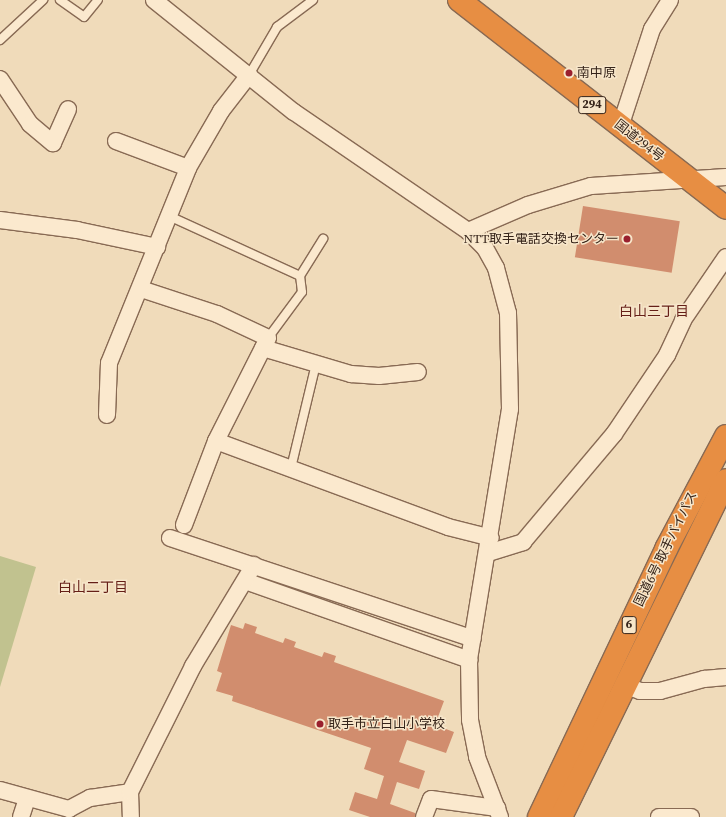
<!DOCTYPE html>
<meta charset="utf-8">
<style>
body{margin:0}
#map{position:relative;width:726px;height:817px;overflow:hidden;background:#f0dbba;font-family:"Source Serif 4","Noto Sans JP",serif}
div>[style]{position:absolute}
.cemetery>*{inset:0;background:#c1c28f}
.building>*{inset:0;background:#d18d6e;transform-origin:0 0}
.roads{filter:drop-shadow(1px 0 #886a54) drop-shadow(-1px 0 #886a54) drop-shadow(0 1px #886a54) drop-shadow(0 -1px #886a54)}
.lane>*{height:8px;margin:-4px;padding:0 4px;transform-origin:4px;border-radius:4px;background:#fbe9ce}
.street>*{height:16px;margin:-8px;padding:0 8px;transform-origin:8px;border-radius:8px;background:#fbe9ce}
.highway>*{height:22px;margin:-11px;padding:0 11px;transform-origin:11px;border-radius:11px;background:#e78e43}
.dots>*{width:11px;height:11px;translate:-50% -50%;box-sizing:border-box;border:2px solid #f7e6ca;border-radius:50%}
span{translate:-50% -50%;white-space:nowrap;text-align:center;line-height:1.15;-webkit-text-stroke:3px #f7e6ca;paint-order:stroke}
.shield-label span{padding:1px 3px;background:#f7e6ca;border:1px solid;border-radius:3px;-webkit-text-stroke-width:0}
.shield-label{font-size:12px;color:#36241a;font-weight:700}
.poi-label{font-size:13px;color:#36241a}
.left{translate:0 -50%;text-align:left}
.right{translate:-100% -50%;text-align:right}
.street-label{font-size:13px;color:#36241a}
.neighbourhood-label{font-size:14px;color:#651f17}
</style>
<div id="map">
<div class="cemetery">
<i style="clip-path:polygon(0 556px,36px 567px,0 687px)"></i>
</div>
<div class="building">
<i style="left:583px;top:206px;width:98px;height:52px;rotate:9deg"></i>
<i style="clip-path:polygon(245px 623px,257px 627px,255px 633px,283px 643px,285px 638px,296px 642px,294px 647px,322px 657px,324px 652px,336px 656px,334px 662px,444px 701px,435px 725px,454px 732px,446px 753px,407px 740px,399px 762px,425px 771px,419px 789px,397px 782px,390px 804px,415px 813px,415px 817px,370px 817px,349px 810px,355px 792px,377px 799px,384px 776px,364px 769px,371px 748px,232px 701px,233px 696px,216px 691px,222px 673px,217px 671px,231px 625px,243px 629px)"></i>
</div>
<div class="roads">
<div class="lane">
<i style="left:60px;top:0;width:29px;rotate:35deg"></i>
<i style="left:84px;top:17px;width:22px;rotate:-51deg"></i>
<i style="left:0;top:40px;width:59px;rotate:-42.9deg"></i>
<i style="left:249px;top:75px;width:56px;rotate:-59.7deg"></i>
<i style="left:277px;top:27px;width:45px;rotate:-36.9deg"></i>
<i style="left:169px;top:216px;width:144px;rotate:24.6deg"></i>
<i style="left:268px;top:338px;width:57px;rotate:-53.5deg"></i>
<i style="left:302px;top:292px;width:16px;rotate:-97deg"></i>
<i style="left:300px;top:276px;width:44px;rotate:-58.1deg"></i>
<i style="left:291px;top:468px;width:107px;rotate:-76.5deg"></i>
</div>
<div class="street">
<i style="left:154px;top:0;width:179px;rotate:38.7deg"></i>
<i style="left:294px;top:112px;width:211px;rotate:34.4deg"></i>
<i style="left:468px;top:231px;width:24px;rotate:45deg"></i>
<i style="left:485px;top:248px;width:23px;rotate:61deg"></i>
<i style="left:496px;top:268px;width:47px;rotate:75.1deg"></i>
<i style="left:508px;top:313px;width:96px;rotate:88.8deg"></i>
<i style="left:510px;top:409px;width:254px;rotate:99.3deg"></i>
<i style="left:469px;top:660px;width:60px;rotate:89deg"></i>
<i style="left:470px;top:720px;width:38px;rotate:79deg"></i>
<i style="left:477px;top:757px;width:64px;rotate:69deg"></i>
<i style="left:0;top:79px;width:54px;rotate:56.3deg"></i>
<i style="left:30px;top:124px;width:30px;rotate:40deg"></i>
<i style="left:53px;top:143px;width:37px;rotate:-66deg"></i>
<i style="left:620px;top:127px;width:103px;rotate:-71.9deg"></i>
<i style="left:652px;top:29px;width:34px;rotate:-58deg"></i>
<i style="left:116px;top:141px;width:77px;rotate:20.6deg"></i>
<i style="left:0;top:220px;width:78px;rotate:7.4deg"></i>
<i style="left:77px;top:230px;width:82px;rotate:12deg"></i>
<i style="left:468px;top:231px;width:65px;rotate:-23.4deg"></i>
<i style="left:528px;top:205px;width:66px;rotate:-16.8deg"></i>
<i style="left:591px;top:186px;width:135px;rotate:-3.8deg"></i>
<i style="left:141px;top:289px;width:80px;rotate:18.2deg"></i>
<i style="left:217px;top:314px;width:56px;rotate:25.2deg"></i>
<i style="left:268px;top:338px;width:115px;rotate:116.8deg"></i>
<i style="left:216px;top:441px;width:90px;rotate:110.9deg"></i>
<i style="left:263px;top:348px;width:92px;rotate:16.5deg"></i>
<i style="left:351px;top:374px;width:28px;rotate:4deg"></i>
<i style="left:379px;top:376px;width:39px;rotate:-6deg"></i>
<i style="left:107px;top:415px;width:52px;rotate:-87.8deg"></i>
<i style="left:109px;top:363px;width:210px;rotate:-67.9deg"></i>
<i style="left:188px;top:168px;width:66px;rotate:-59.9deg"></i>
<i style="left:221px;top:111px;width:46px;rotate:-52.1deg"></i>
<i style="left:216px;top:441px;width:247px;rotate:20.3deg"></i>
<i style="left:448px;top:527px;width:44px;rotate:14.3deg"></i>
<i style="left:170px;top:538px;width:319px;rotate:18.4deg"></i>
<i style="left:488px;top:553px;width:37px;rotate:-17deg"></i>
<i style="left:523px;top:542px;width:141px;rotate:-49.9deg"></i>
<i style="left:614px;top:434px;width:95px;rotate:-56.1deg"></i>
<i style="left:667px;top:355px;width:38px;rotate:-65deg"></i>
<i style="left:683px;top:320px;width:76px;rotate:-55.7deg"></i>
<i style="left:245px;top:581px;width:238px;rotate:19.4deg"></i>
<i style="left:623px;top:685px;width:18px;rotate:19deg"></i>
<i style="left:640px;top:691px;width:20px"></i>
<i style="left:660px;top:691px;width:46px;rotate:-15.3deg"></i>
<i style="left:704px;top:679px;width:22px;rotate:-5deg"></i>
<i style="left:0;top:790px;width:72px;rotate:15.4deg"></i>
<i style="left:69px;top:809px;width:24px;rotate:-28deg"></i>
<i style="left:90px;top:798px;width:40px;rotate:-8.5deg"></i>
<i style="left:130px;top:792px;width:25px;rotate:88deg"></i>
<i style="left:130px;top:792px;width:141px;rotate:-63.4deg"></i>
<i style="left:193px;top:666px;width:118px;rotate:-58.9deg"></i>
<i style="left:21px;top:817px;width:19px;rotate:-72deg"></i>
<i style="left:424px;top:817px;width:19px;rotate:-69deg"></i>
<i style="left:431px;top:799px;width:67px;rotate:7.8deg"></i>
<i style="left:659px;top:817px;width:32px"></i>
</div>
<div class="highway">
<i style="left:459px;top:0;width:338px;rotate:37.9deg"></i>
<i style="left:539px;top:817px;width:297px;rotate:-64.6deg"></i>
<i style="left:666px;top:549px;width:128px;rotate:-62deg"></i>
<i style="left:561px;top:817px;width:375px;rotate:-63.9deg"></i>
</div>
</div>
<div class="dots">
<i style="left:569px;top:73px;background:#9a202e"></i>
<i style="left:627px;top:239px;background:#9a202e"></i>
<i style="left:320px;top:724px;background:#9a202e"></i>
</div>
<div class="shield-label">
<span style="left:592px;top:105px">294</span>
<span style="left:629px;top:625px">6</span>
</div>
<div class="poi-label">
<span class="left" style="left:577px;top:73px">南中原</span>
<span class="right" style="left:619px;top:239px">NTT取手電話交換センター</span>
<span class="left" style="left:328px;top:724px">取手市立白山小学校</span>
</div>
<div class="street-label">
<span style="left:639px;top:141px;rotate:38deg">国道294号</span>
<span style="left:666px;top:549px;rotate:-64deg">国道6号 取手バイパス</span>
</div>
<div class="neighbourhood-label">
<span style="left:654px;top:311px">白山三丁目</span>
<span style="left:93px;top:587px">白山二丁目</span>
</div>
</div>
